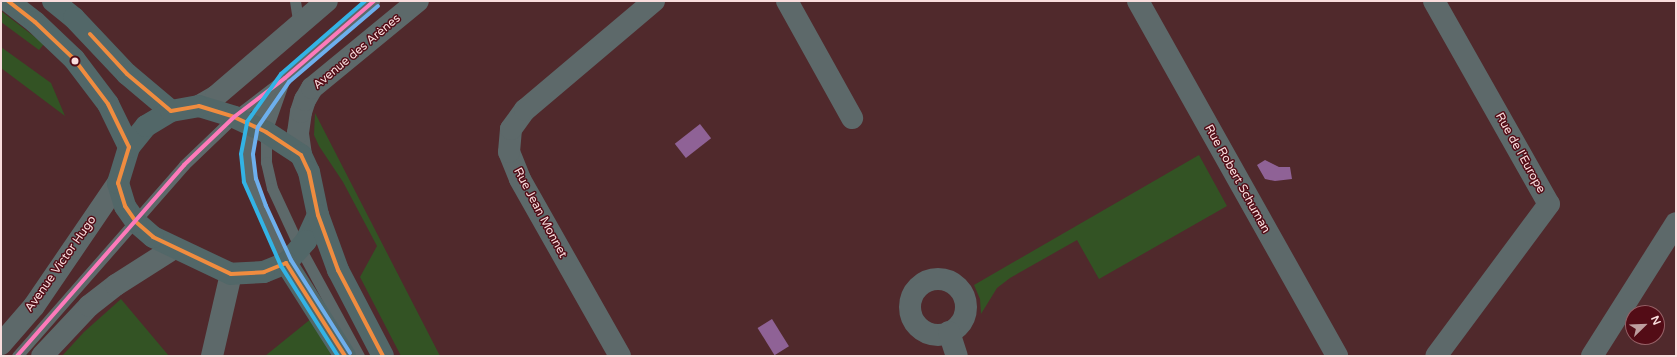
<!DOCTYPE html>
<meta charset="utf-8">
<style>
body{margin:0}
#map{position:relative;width:1677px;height:357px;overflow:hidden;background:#50292c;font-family:"Varela Round",sans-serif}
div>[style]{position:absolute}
.green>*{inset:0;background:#335324}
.water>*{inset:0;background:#8f6296;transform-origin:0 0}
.service>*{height:11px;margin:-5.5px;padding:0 5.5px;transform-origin:5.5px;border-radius:5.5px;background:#5d696a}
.minor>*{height:22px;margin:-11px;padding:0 11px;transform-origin:11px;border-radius:11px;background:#5d696a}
.minor>.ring{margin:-11px;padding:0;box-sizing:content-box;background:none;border:22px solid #5d696a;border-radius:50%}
.tertiary>*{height:22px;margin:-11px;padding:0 11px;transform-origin:11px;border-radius:11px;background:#5d696a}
.secondary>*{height:22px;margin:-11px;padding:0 11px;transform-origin:11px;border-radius:11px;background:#526768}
.bus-1>*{height:4px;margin:-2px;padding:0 2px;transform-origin:2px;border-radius:2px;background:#f08c3f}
.bus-2>*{height:4px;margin:-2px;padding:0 2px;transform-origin:2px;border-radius:2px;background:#fd7aba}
.bus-3>*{height:4px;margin:-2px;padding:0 2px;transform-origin:2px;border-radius:2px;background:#6dafed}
.bus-4>*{height:4px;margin:-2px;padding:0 2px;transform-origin:2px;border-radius:2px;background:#33b3e5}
.dots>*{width:11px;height:11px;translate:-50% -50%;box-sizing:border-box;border:2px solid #530c16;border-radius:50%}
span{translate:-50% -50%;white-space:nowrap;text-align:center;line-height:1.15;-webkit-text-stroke:3px #530c16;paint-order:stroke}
.street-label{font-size:12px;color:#f9dddd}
.frame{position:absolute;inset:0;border:2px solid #f9dddd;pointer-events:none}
.north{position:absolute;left:1625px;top:305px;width:40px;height:40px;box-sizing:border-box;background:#530c16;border:1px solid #956066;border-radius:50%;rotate:67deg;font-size:11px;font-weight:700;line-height:16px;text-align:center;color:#f9dddd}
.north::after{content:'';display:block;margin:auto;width:14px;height:18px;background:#be9e9f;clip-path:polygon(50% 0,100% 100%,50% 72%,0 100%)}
</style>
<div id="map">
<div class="green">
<i style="clip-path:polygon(1px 11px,44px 44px,39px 50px,1px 22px)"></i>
<i style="clip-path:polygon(1px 47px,51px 83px,65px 116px,1px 68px)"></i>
<i style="clip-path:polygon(315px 113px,440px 356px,401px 356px,360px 277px,377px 246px,343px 182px,319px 146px,314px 135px)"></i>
<i style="clip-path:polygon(1199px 155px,1227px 206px,1099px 279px,1077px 240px,1010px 278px,997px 288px,981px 314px,980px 299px,974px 285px)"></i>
<i style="clip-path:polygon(121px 299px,169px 356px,62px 356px,84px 332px)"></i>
<i style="clip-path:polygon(312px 318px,333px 352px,328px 356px,265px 356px)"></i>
</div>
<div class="water">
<i style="left:700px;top:124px;width:18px;height:32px;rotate:52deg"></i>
<i style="clip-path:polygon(1265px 160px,1279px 167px,1290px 167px,1292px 179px,1275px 181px,1265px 179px,1257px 165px)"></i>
<i style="left:772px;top:319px;width:32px;height:17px;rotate:58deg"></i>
</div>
<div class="service">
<i style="left:295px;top:1px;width:24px;rotate:81deg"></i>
<i style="left:285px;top:78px;width:57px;rotate:109.4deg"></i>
<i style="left:266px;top:132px;width:30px;rotate:90deg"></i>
<i style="left:266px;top:162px;width:27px;rotate:77deg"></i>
<i style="left:272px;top:188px;width:66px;rotate:65deg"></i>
<i style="left:300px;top:248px;width:123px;rotate:61.4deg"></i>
<i style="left:277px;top:90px;width:43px;rotate:125.5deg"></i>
<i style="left:252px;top:125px;width:29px;rotate:100deg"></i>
<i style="left:247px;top:154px;width:26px;rotate:83deg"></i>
<i style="left:250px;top:180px;width:30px;rotate:70deg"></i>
<i style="left:260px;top:208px;width:61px;rotate:64.7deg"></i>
<i style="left:17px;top:356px;width:254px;rotate:-48.8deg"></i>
<i style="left:184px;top:165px;width:69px;rotate:-43.8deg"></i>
<i style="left:234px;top:117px;width:64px;rotate:-37.4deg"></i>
<i style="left:285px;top:78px;width:118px;rotate:-40.9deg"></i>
</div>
<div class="minor">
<i style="left:787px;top:1px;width:134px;rotate:60.9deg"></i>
<i style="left:1138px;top:1px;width:407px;rotate:60.7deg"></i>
<i style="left:1434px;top:1px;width:233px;rotate:60.5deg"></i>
<i style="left:1549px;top:204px;width:189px;rotate:126.6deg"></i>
<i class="ring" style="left:910px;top:279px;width:34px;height:34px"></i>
<i style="left:949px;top:332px;width:25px;rotate:72deg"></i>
<i style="left:212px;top:356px;width:84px;rotate:-77deg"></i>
<i style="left:620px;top:356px;width:203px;rotate:-119.5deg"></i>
<i style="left:520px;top:179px;width:29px;rotate:-112deg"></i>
<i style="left:509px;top:152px;width:23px;rotate:-85deg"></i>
<i style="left:511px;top:129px;width:24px;rotate:-54deg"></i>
<i style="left:525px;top:110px;width:169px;rotate:-40.2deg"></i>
<i style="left:1592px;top:356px;width:157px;rotate:-57.7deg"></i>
</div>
<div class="tertiary">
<i style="left:199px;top:106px;width:20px;rotate:-30deg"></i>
<i style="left:216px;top:96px;width:146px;rotate:-40.6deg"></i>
<i style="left:301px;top:155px;width:22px;rotate:-98deg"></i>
<i style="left:298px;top:133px;width:21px;rotate:-82deg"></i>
<i style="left:301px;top:112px;width:13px;rotate:-72deg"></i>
<i style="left:305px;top:100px;width:14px;rotate:-60deg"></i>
<i style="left:312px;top:88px;width:137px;rotate:-39.4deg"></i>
<i style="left:1px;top:344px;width:50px;rotate:-49deg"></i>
<i style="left:34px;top:306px;width:149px;rotate:-55.7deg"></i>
<i style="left:42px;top:356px;width:69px;rotate:-46.8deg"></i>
<i style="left:89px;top:306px;width:34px;rotate:-38deg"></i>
<i style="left:116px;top:285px;width:69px;rotate:-32.5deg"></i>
</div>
<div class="secondary">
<i style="left:8px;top:1px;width:34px;rotate:38deg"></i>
<i style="left:35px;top:22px;width:54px;rotate:43.5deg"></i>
<i style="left:74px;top:59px;width:56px;rotate:52.9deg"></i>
<i style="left:108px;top:104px;width:48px;rotate:64deg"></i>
<i style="left:53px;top:1px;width:27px;rotate:39deg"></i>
<i style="left:74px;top:18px;width:77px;rotate:46.6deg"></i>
<i style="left:127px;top:74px;width:57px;rotate:40.1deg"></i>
<i style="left:199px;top:106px;width:37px;rotate:17deg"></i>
<i style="left:234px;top:117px;width:35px;rotate:25deg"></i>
<i style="left:266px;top:132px;width:42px;rotate:33.3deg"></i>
<i style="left:301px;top:155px;width:19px;rotate:65deg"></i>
<i style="left:309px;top:172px;width:44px;rotate:78.2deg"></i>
<i style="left:318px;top:215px;width:29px;rotate:115deg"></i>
<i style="left:306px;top:241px;width:30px;rotate:132deg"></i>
<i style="left:286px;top:263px;width:24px;rotate:158deg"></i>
<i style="left:264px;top:272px;width:33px;rotate:177deg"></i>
<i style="left:231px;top:274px;width:86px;rotate:-154.6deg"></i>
<i style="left:153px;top:237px;width:23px;rotate:-139deg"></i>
<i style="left:136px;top:222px;width:19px;rotate:-125deg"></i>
<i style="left:125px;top:206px;width:24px;rotate:-107deg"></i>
<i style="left:118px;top:183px;width:38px;rotate:-73deg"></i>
<i style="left:129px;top:147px;width:27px;rotate:-51deg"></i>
<i style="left:146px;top:126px;width:29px;rotate:-31deg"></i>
<i style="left:171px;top:111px;width:28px;rotate:-10deg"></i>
<i style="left:318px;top:215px;width:59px;rotate:70deg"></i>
<i style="left:338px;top:270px;width:97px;rotate:62.4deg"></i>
<i style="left:286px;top:263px;width:110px;rotate:57.6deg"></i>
</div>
<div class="bus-1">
<i style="left:8px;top:1px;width:34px;rotate:38deg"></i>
<i style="left:35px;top:22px;width:54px;rotate:43.5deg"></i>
<i style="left:74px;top:59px;width:56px;rotate:52.9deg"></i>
<i style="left:108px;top:104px;width:48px;rotate:64deg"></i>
<i style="left:90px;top:34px;width:54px;rotate:47.2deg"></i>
<i style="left:127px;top:74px;width:57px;rotate:40.1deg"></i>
<i style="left:171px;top:111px;width:28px;rotate:-10deg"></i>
<i style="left:199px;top:106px;width:37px;rotate:17deg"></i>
<i style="left:234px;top:117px;width:35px;rotate:25deg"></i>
<i style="left:266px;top:132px;width:42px;rotate:33.3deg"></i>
<i style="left:301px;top:155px;width:19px;rotate:65deg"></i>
<i style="left:309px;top:172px;width:44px;rotate:78.2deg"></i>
<i style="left:318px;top:215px;width:59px;rotate:70deg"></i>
<i style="left:338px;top:270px;width:97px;rotate:62.4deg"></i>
<i style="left:129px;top:147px;width:38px;rotate:107deg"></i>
<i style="left:118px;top:183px;width:24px;rotate:73deg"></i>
<i style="left:125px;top:206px;width:19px;rotate:55deg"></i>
<i style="left:136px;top:222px;width:23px;rotate:41deg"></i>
<i style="left:153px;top:237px;width:86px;rotate:25.4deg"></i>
<i style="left:231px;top:274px;width:33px;rotate:-3deg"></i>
<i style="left:264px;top:272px;width:24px;rotate:-22deg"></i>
<i style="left:286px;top:263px;width:110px;rotate:57.6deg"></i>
</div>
<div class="bus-2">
<i style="left:17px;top:356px;width:254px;rotate:-48.8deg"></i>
<i style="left:184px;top:165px;width:69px;rotate:-43.8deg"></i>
<i style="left:234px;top:117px;width:64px;rotate:-37.4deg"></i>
<i style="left:285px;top:78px;width:118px;rotate:-40.9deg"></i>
</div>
<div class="bus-3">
<i style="left:350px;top:353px;width:110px;rotate:-122.4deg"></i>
<i style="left:291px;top:260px;width:60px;rotate:-114.8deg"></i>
<i style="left:266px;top:206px;width:29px;rotate:-110deg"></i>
<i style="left:256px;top:179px;width:25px;rotate:-97deg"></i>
<i style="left:253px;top:154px;width:27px;rotate:-80deg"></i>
<i style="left:258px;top:127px;width:55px;rotate:-55.4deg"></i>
<i style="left:289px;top:82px;width:117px;rotate:-40.5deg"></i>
</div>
<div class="bus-4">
<i style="left:338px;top:356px;width:107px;rotate:-122.3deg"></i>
<i style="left:281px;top:266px;width:92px;rotate:-113.8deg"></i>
<i style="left:244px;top:182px;width:28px;rotate:-96deg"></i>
<i style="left:241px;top:154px;width:33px;rotate:-79deg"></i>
<i style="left:247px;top:122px;width:59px;rotate:-54.7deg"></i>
<i style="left:281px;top:74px;width:111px;rotate:-41deg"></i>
</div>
<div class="dots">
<i style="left:75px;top:61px;background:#f9dddd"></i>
</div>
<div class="street-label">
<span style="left:357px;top:52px;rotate:-40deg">Avenue des Arènes</span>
<span style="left:1520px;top:153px;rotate:61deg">Rue de l'Europe</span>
<span style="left:1237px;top:179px;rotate:61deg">Rue Robert Schuman</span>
<span style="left:540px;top:213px;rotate:62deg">Rue Jean Monnet</span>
<span style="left:61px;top:264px;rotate:-55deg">Avenue Victor Hugo</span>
</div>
<div class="frame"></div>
<div class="north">N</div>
</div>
